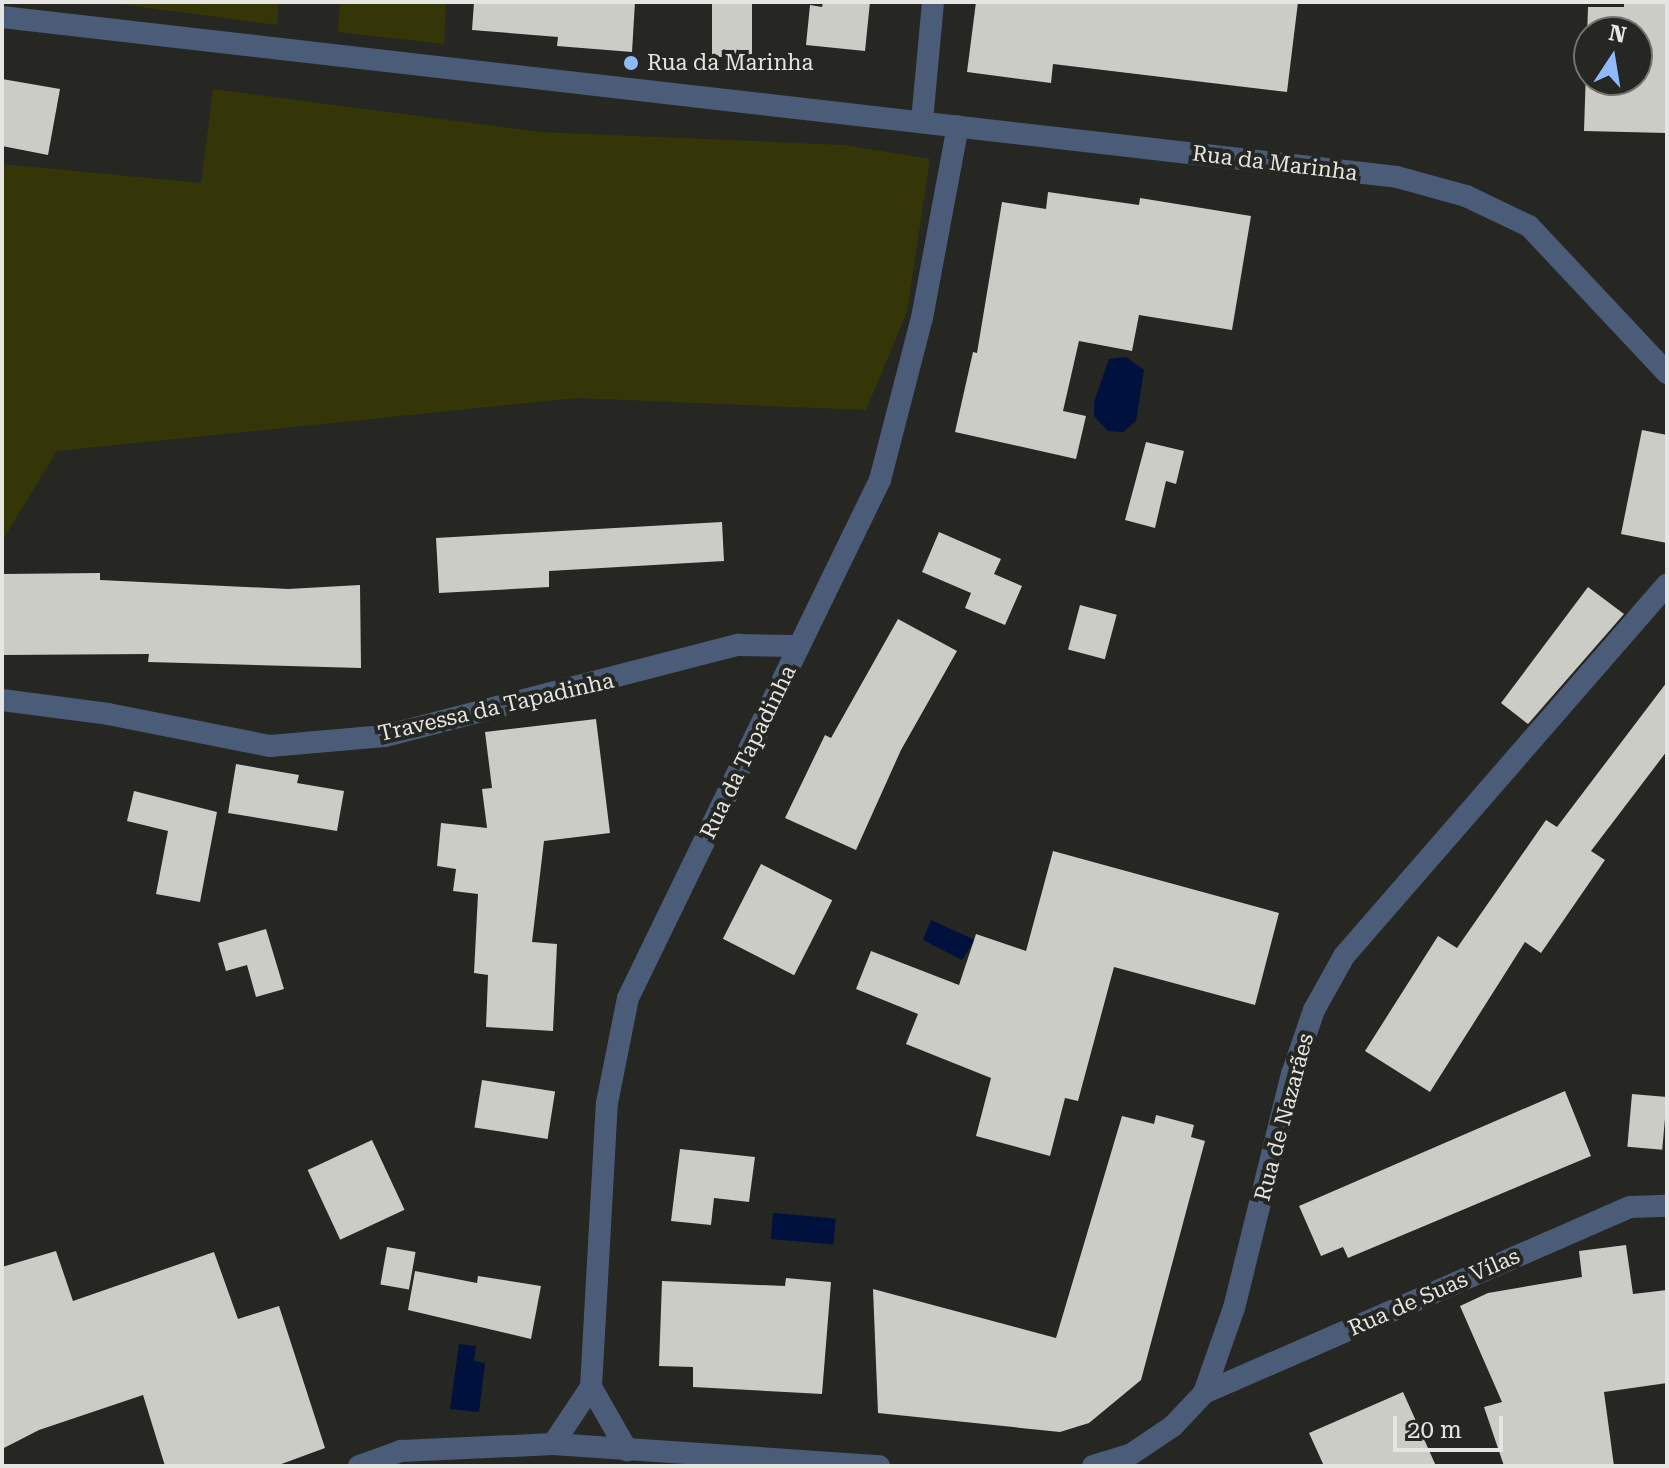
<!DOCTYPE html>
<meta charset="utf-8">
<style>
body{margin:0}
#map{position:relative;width:1669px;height:1468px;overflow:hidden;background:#262622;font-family:"Roboto Serif",serif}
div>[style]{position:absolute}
.green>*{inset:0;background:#353607}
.water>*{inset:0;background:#00113e;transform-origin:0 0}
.building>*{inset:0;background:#cbccc6;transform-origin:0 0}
.minor>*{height:22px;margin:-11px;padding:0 11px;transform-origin:11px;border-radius:11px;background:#4a5c78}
.tertiary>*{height:22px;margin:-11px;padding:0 11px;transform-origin:11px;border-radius:11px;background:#4a5c78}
.dots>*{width:22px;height:22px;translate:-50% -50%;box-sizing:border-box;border:4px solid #262622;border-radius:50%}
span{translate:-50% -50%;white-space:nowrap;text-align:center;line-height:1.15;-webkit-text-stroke:8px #262622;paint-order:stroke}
.poi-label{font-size:22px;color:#e5e5e2}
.left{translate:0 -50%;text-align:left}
.street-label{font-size:22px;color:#e5e5e2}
.frame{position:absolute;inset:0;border:4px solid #e5e5e2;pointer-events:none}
.north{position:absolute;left:1573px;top:16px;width:80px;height:80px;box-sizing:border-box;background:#262622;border:2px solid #72726f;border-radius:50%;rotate:12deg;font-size:22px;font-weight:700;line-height:32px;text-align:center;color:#e5e5e2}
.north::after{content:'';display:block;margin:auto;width:28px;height:36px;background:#8eb9fd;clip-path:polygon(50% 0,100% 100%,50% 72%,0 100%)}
.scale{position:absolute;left:1393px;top:1416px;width:110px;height:36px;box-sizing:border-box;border:4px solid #e5e5e2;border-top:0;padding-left:10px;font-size:24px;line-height:28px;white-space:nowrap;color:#e5e5e2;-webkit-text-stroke:6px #262622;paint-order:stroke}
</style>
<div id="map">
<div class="green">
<i style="clip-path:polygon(105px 2px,279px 2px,277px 25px)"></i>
<i style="clip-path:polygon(340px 2px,446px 2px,444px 44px,338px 32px)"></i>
<i style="clip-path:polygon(213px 89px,541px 132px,844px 145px,930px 159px,907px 312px,866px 410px,577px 398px,57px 451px,2px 541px,2px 164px,201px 183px)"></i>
</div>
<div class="water">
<i style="clip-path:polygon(1126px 357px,1144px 370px,1136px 421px,1123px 432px,1108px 431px,1094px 416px,1094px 402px,1109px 359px)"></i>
<i style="clip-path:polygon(931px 920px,975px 940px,962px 960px,923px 940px)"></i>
<i style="left:773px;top:1213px;width:63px;height:26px;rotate:5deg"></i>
<i style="clip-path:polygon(459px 1344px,476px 1346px,474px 1361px,485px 1363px,479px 1412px,450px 1409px)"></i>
</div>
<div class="building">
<i style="clip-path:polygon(474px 2px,635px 2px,632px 52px,557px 46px,558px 37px,472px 30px)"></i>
<i style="left:712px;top:2px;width:40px;height:55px"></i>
<i style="clip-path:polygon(823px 2px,870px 2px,865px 51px,806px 45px,810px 5px,822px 7px)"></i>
<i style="clip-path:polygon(976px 2px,1298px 2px,1287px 92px,1053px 64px,1051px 83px,967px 72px)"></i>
<i style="clip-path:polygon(evenodd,1624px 2px,1667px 2px,1667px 133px,1584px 131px,1588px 7px,1624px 7px,1624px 2px,1589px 32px,1637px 32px,1637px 80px,1589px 80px,1589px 32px)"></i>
<i style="clip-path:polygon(2px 79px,60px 89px,48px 155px,2px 146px)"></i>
<i style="clip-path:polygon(1048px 192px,1139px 205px,1140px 198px,1251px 216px,1232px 330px,1139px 315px,1132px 351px,1079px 341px,1063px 411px,1086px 416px,1076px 459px,955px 432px,973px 352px,977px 353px,1002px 202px,1046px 209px)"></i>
<i style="clip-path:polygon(1642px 430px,1667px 435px,1667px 543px,1621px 534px)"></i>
<i style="clip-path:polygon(1146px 442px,1184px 451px,1176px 484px,1166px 481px,1155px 528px,1125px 520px)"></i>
<i style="clip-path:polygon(722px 522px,724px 561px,549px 571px,549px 587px,439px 593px,436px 538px)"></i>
<i style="clip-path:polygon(939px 532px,1001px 559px,994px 574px,1022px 586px,1005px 625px,965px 608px,971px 593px,922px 572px)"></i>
<i style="clip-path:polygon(100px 573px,100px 580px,288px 589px,360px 585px,361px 668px,148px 662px,149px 654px,2px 655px,2px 574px)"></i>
<i style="clip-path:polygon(1588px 587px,1624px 614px,1528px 724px,1501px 703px)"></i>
<i style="left:1080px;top:605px;width:38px;height:46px;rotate:15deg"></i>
<i style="clip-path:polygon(898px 619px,957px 651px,901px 750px,856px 850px,785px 818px,825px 735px,831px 738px)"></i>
<i style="clip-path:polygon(1667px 682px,1667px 751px,1591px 851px,1605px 860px,1541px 953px,1525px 942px,1430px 1092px,1365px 1051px,1438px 936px,1457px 948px,1546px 820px,1557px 827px)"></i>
<i style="clip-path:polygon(596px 719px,610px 833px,544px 841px,532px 942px,557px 944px,553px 1031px,486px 1027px,488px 975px,474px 973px,478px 894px,453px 891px,456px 869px,437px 866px,441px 823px,487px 828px,482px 789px,492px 788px,485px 732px)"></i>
<i style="clip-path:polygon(236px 764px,299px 775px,297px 783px,344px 791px,337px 831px,228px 813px)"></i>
<i style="clip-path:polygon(134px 791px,217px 812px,200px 902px,156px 894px,168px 831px,127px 821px)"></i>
<i style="clip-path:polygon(1053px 851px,1279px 913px,1255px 1005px,1114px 967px,1078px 1101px,1065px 1098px,1050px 1156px,976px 1136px,991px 1078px,906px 1044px,918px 1014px,856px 989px,871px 951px,959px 985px,976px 934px,1026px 951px)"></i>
<i style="left:761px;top:864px;width:80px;height:84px;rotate:27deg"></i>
<i style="clip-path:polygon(266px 929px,284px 989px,256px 997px,247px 965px,226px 971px,218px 943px)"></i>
<i style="left:482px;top:1080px;width:74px;height:48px;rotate:9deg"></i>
<i style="clip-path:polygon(1565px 1091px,1591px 1156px,1348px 1258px,1343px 1247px,1321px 1256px,1299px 1206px)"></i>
<i style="left:1632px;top:1094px;width:35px;height:53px;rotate:5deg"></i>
<i style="clip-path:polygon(1156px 1115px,1194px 1125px,1191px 1137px,1205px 1141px,1141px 1380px,1089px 1423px,1060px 1432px,878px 1413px,873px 1289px,1056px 1338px,1122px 1116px,1154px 1124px)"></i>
<i style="left:372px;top:1140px;width:77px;height:71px;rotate:65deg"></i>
<i style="clip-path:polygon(680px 1149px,755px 1157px,749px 1202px,714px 1198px,711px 1225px,671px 1221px)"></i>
<i style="clip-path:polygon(1626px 1245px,1633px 1294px,1667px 1290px,1667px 1383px,1604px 1392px,1614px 1466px,1504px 1466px,1484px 1407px,1502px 1402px,1460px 1306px,1488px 1293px,1582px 1277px,1579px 1251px)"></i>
<i style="left:387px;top:1247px;width:29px;height:38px;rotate:10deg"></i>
<i style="clip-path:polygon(56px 1251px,73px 1301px,214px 1252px,238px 1319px,279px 1306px,325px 1448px,276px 1466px,165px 1466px,143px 1395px,39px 1430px,2px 1449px,2px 1267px)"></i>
<i style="clip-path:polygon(415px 1271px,477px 1283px,478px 1276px,541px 1286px,531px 1339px,408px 1310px)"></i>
<i style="clip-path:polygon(786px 1278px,831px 1282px,822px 1394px,693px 1387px,693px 1367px,659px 1366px,662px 1281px,785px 1286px)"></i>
<i style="clip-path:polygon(1403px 1392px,1436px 1466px,1324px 1466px,1309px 1433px)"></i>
</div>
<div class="minor">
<i style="left:2px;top:700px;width:107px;rotate:7.5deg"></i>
<i style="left:108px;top:714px;width:165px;rotate:11.2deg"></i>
<i style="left:270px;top:746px;width:115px;rotate:-5deg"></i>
<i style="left:385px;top:736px;width:365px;rotate:-14.5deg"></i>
<i style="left:738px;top:645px;width:61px;rotate:0.9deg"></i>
<i style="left:591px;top:1387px;width:73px;rotate:60.3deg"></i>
<i style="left:1204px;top:1393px;width:465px;rotate:-23.6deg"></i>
<i style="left:1630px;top:1207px;width:37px;rotate:-2deg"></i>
<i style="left:553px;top:1444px;width:69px;rotate:-56.3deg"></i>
<i style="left:591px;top:1387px;width:284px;rotate:-86.8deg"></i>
<i style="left:607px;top:1103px;width:107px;rotate:-78.7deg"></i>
<i style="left:628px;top:998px;width:576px;rotate:-64.06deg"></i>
<i style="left:880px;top:480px;width:167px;rotate:-75.5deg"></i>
<i style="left:922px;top:318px;width:195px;rotate:-79.4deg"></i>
</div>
<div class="tertiary">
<i style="left:2px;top:17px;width:1404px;rotate:6.54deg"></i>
<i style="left:1397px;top:177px;width:72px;rotate:15.4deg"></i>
<i style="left:1466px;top:196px;width:70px;rotate:25.5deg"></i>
<i style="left:1529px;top:226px;width:202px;rotate:46.8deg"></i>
<i style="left:922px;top:121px;width:120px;rotate:-84.7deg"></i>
<i style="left:359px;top:1466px;width:45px;rotate:-19.7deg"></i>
<i style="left:401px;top:1451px;width:152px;rotate:-2.6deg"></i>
<i style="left:553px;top:1444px;width:327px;rotate:3.9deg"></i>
<i style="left:1093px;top:1466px;width:39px;rotate:-17deg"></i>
<i style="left:1130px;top:1455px;width:52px;rotate:-34deg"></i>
<i style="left:1173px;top:1426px;width:45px;rotate:-46.8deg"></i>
<i style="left:1204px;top:1393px;width:90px;rotate:-70.6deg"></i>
<i style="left:1234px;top:1308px;width:241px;rotate:-76.1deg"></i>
<i style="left:1292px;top:1074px;width:68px;rotate:-71deg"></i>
<i style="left:1314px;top:1010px;width:62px;rotate:-60.9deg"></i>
<i style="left:1344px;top:956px;width:492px;rotate:-49deg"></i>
</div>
<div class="dots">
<i style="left:631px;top:63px;background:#8eb9fd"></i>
</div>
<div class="poi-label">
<span class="left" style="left:647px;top:63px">Rua da Marinha</span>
</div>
<div class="street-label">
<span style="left:1275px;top:163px;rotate:7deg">Rua da Marinha</span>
<span style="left:496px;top:707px;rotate:-13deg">Travessa da Tapadinha</span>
<span style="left:748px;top:752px;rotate:-64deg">Rua da Tapadinha</span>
<span style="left:1284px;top:1117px;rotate:-75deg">Rua de Nazarães</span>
<span style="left:1434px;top:1292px;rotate:-24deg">Rua de Suas Vílas</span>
</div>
<div class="frame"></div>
<div class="north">N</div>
<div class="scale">20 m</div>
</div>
